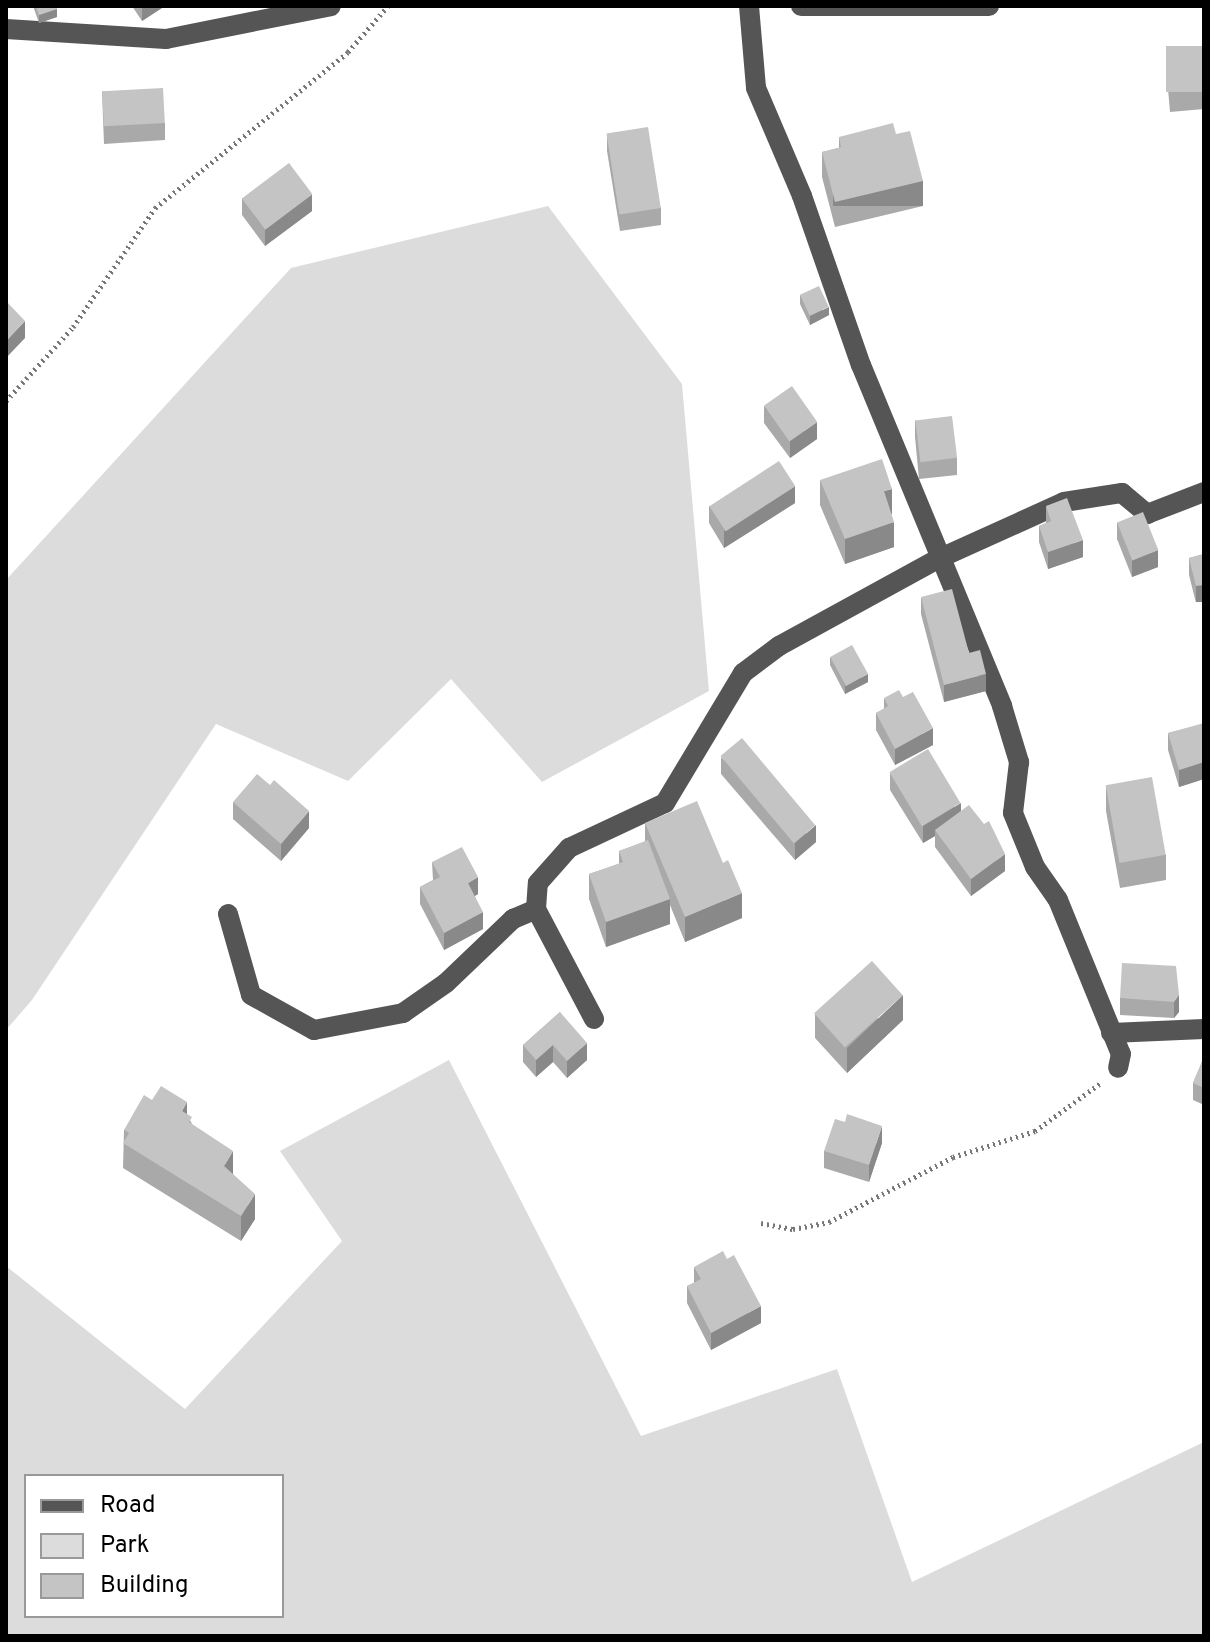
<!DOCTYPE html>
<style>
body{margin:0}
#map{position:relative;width:1210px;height:1642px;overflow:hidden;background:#fff;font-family:Overpass,sans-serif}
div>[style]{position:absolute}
.green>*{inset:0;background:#dcdcdc}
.path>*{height:5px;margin-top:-2.5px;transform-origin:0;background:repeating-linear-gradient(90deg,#777 0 2px,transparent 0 6px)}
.minor>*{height:20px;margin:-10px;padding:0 10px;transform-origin:10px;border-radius:10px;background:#555}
.wall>*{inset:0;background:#a9a9a9}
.shaded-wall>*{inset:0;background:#898989;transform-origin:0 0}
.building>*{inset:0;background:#c4c4c4;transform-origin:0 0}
span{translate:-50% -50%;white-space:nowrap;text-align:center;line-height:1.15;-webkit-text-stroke:6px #fff;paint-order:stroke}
.frame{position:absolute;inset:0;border:8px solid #000;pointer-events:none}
.legend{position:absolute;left:24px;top:1474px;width:260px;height:144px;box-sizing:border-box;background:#fff;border:2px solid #999;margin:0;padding:10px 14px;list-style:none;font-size:24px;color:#000}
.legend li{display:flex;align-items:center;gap:16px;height:40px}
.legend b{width:40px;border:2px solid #999}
</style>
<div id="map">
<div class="green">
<i style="clip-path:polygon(548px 206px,682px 384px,709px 691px,542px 782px,451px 679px,348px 781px,216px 724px,32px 1000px,6px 1030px,6px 580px,291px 268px)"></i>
<i style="clip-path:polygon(evenodd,449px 1060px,641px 1436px,837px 1369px,912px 1582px,1204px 1442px,1204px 1636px,6px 1636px,6px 1266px,185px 1409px,342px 1241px,280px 1151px,449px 1060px,26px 1476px,282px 1476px,282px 1616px,26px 1616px,26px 1476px)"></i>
</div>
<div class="path">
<i style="left:6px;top:401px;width:100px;rotate:-47.8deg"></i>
<i style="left:73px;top:327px;width:145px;rotate:-55.4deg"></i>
<i style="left:155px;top:208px;width:248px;rotate:-38.9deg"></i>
<i style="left:348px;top:52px;width:61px;rotate:-49deg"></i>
<i style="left:761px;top:1223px;width:33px;rotate:11deg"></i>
<i style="left:793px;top:1229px;width:37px;rotate:-11deg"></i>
<i style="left:829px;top:1222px;width:140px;rotate:-27.7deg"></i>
<i style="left:953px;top:1157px;width:86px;rotate:-17.6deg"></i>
<i style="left:1035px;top:1131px;width:83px;rotate:-36.2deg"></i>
</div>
<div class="minor">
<i style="left:749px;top:6px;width:82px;rotate:85.1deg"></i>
<i style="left:756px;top:88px;width:117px;rotate:66.9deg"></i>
<i style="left:802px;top:196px;width:179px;rotate:70.8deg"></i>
<i style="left:861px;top:365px;width:369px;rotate:67.5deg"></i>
<i style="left:1002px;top:706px;width:59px;rotate:73.1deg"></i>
<i style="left:1019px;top:762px;width:51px;rotate:96.7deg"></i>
<i style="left:1013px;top:813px;width:58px;rotate:67.8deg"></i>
<i style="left:1035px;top:867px;width:40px;rotate:55.1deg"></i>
<i style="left:1058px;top:900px;width:166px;rotate:67.8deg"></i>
<i style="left:1121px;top:1054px;width:14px;rotate:102deg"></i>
<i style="left:801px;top:6px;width:188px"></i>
<i style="left:6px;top:29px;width:160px;rotate:3.6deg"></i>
<i style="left:166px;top:39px;width:168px;rotate:-11.3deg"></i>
<i style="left:228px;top:914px;width:84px;rotate:74.1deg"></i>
<i style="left:251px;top:995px;width:72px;rotate:29.1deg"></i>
<i style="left:314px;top:1030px;width:91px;rotate:-10.8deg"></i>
<i style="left:403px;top:1013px;width:52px;rotate:-34.9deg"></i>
<i style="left:446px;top:983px;width:93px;rotate:-43.7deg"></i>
<i style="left:513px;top:919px;width:25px;rotate:-23deg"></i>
<i style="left:594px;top:1019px;width:124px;rotate:-117.8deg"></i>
<i style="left:536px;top:909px;width:26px;rotate:-86deg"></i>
<i style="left:538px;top:883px;width:47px;rotate:-48.5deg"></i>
<i style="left:569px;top:848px;width:106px;rotate:-25.1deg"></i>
<i style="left:665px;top:803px;width:152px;rotate:-59deg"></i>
<i style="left:743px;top:673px;width:45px;rotate:-36.9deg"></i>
<i style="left:779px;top:646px;width:181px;rotate:-28.7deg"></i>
<i style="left:938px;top:559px;width:138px;rotate:-24.3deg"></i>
<i style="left:1064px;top:502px;width:59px;rotate:-8.8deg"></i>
<i style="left:1122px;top:493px;width:33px;rotate:40deg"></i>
<i style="left:1147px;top:514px;width:61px;rotate:-21.1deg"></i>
<i style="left:1111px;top:1033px;width:93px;rotate:-2.5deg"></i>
</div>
<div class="wall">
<i style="clip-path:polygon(33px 6px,56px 6px,57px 17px,39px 23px)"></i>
<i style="clip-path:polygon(132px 6px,165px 6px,142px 21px)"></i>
<i style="clip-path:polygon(1204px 46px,1204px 109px,1170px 112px,1166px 66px,1166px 49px)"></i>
<i style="clip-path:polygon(102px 91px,165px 123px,165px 140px,104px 144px)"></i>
<i style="clip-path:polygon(607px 134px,661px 208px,661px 225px,620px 231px,607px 151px)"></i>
<i style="clip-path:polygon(896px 134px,923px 206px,835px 227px,822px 177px,822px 152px,839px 148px,839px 137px)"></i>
<i style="clip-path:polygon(242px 198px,312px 211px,265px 246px,242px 215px)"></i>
<i style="clip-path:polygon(800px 295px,829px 315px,810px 325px,800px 304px)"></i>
<i style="clip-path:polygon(764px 406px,817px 439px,790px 458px,764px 423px)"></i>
<i style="clip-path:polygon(915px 420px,957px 458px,957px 475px,919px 479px,915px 437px)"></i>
<i style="clip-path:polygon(820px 480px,892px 514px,891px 514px,894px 547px,845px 564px,820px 505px)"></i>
<i style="clip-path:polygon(795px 503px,724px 548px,709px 523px,709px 506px)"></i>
<i style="clip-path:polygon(1046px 506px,1083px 557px,1048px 569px,1039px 542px,1039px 526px,1046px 523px)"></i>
<i style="clip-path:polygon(1117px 522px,1158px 567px,1132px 577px,1117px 539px)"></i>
<i style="clip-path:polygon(1204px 554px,1196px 603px,1189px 575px,1189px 558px)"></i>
<i style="clip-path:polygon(921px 597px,969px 653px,986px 691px,944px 702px,921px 614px)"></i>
<i style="clip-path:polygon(830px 657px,868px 682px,845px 694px,830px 665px)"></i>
<i style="clip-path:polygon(884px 698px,933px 745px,895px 765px,876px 730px,876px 713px,884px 709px)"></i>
<i style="clip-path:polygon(1204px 724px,1204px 779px,1179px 787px,1168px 750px,1168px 733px)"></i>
<i style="clip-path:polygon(721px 757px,816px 842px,795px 860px,721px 774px)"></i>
<i style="clip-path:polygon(890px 773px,961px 811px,1005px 871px,971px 896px,935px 847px,935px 836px,923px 843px,890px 790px)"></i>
<i style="clip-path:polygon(1106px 786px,1166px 855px,1166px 880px,1120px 888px,1106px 811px)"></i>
<i style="clip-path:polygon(233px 802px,309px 828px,281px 861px,233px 819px)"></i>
<i style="clip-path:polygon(645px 823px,742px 918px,685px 942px,670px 905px,670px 924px,606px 947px,589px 899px,589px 874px,619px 864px,619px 851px,645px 842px)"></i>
<i style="clip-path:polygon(432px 862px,478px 894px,475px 896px,483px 929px,444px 950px,420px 904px,420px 887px,433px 880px)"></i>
<i style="clip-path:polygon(1179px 995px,1179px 1012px,1174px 1018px,1120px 1015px,1120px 998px)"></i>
<i style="clip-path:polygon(560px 1012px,587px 1060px,567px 1078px,553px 1062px,536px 1077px,523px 1062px,523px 1045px)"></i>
<i style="clip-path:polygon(815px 1014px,903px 1020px,847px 1073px,815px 1038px)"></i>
<i style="clip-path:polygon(1204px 1057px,1204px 1105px,1193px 1100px,1193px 1083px)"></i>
<i style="clip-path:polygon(152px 1100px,187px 1114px,192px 1124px,233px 1174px,255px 1219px,241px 1241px,123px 1168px,124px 1130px)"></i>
<i style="clip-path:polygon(882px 1143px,869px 1182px,824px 1168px,824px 1151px)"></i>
<i style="clip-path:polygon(694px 1267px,761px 1323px,711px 1350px,687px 1303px,687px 1286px,694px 1283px)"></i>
</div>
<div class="shaded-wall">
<i style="clip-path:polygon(142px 6px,165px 6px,142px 21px)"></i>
<i style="clip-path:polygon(57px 9px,57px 17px,39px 23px,39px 15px)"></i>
<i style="left:923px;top:181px;width:25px;height:90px;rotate:90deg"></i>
<i style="clip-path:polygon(312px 194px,312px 211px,265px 246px,265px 229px)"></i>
<i style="clip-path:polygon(829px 307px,829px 315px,810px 325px,810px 316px)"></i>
<i style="clip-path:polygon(25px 321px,25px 338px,6px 358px,6px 341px)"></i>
<i style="clip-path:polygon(817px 422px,817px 439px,790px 458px,790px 441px)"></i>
<i style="clip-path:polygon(795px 486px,795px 503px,724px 548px,724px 531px)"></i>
<i style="clip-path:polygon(892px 489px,892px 514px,884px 516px,884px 491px)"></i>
<i style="clip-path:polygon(894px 522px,894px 547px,845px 564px,845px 539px)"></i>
<i style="clip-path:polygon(1083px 540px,1083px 557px,1048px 569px,1048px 552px)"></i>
<i style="clip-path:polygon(1158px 550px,1158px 567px,1132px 577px,1132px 560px)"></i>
<i style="left:1204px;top:585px;width:17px;height:8px;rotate:90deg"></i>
<i style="clip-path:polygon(868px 674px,868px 682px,845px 694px,845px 686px)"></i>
<i style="clip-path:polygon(986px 674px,986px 691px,944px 702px,944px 685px)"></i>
<i style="clip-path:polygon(933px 728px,933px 745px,895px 765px,895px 749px)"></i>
<i style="clip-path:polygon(1204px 762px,1204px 779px,1179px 787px,1179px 770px)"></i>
<i style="clip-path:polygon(961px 803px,961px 820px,935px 830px,935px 836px,923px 843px,923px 826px)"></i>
<i style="clip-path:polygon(309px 811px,309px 828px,281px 861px,281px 844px)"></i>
<i style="clip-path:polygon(816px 825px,816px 842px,795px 860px,795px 843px)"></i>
<i style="clip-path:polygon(1005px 854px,1005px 871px,971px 896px,971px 879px)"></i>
<i style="clip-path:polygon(478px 877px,478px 894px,468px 900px,468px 883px)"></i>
<i style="clip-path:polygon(742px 893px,742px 918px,685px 942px,685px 917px)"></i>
<i style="clip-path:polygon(670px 899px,670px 924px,606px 947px,606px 922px)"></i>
<i style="clip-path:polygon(483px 912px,483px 929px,444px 950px,444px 933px)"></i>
<i style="clip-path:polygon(903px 995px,903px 1020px,847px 1073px,847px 1048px)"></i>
<i style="clip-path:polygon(1179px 995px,1179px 1012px,1174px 1018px,1174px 1002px)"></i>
<i style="clip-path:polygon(587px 1043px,587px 1060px,567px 1078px,567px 1061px)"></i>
<i style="clip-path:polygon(553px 1045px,553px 1062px,536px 1077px,536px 1060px)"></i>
<i style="clip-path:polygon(187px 1102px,187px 1127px,182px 1111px)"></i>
<i style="clip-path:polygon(882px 1126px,882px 1143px,869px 1182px,869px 1165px)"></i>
<i style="clip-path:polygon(233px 1151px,233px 1176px,224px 1166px)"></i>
<i style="clip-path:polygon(255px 1194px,255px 1219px,241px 1241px,241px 1216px)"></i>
<i style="clip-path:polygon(761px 1306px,761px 1323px,711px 1350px,711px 1333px)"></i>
</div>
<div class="building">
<i style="clip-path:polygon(36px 6px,56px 6px,57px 9px,39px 15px)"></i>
<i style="left:1204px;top:46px;width:46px;height:38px;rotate:90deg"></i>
<i style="left:163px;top:88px;width:35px;height:61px;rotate:87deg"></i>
<i style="clip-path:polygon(893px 123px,896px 134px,910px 131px,923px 181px,835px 202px,822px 152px,841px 147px,839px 137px)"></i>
<i style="left:648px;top:127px;width:82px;height:42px;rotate:81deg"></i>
<i style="left:289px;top:163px;width:39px;height:59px;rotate:53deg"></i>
<i style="left:819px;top:286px;width:23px;height:21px;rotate:65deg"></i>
<i style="clip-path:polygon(6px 301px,25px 321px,6px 341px)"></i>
<i style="left:792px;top:386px;width:44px;height:34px;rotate:55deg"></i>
<i style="left:952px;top:416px;width:42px;height:37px;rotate:83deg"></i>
<i style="clip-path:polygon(882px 459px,892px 489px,884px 491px,894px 522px,845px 539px,820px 480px)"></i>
<i style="left:779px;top:461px;width:30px;height:83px;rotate:57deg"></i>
<i style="clip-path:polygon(1067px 498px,1083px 540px,1048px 552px,1039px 526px,1051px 521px,1046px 506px)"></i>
<i style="left:1143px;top:512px;width:41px;height:28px;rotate:68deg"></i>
<i style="clip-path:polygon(1204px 554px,1204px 585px,1196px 586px,1189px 558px)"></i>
<i style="clip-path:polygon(952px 589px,969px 653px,980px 650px,986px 674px,944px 685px,921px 597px)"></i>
<i style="left:852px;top:645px;width:33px;height:25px;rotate:61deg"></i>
<i style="clip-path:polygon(899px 690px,903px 697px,913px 692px,933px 728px,895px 749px,876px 713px,888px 706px,884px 698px)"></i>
<i style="clip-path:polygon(1204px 723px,1204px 762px,1179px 770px,1168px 733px)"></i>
<i style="left:742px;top:738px;width:114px;height:28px;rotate:50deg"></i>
<i style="left:928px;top:749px;width:63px;height:45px;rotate:59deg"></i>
<i style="clip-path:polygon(257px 774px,270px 785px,274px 780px,309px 811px,281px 844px,233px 802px)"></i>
<i style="left:1152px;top:777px;width:79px;height:47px;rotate:80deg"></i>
<i style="clip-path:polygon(697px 801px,723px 863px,728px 860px,742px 893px,685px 917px,645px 823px)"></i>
<i style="clip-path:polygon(969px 805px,984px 824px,989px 821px,1005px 854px,971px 879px,935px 830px)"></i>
<i style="clip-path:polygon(648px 840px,670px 899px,606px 922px,589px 874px,623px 862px,619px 851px)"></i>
<i style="clip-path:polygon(462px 847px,478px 877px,468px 883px,483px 912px,444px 933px,420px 887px,440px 877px,432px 862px)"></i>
<i style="left:872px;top:961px;width:46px;height:78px;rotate:48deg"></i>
<i style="clip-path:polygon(1122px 963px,1176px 966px,1179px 995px,1174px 1002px,1120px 998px)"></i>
<i style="clip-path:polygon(560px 1012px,587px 1043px,567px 1061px,553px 1045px,536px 1060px,523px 1045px)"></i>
<i style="clip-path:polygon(1204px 1057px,1204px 1088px,1193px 1083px)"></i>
<i style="clip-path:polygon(161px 1086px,187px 1102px,182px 1111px,192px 1117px,189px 1122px,233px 1151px,224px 1166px,255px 1194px,241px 1216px,123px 1143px,129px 1133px,124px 1130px,144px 1095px,152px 1100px)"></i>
<i style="clip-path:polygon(847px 1114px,882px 1126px,869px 1165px,824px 1151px,835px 1119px,845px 1122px)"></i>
<i style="clip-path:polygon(723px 1251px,727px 1259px,734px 1255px,761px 1306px,711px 1333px,687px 1286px,701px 1279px,694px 1267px)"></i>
</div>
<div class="frame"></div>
<ul class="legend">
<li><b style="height:10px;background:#555"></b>Road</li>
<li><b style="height:22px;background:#dcdcdc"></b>Park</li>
<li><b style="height:22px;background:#c4c4c4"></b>Building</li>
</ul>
</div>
